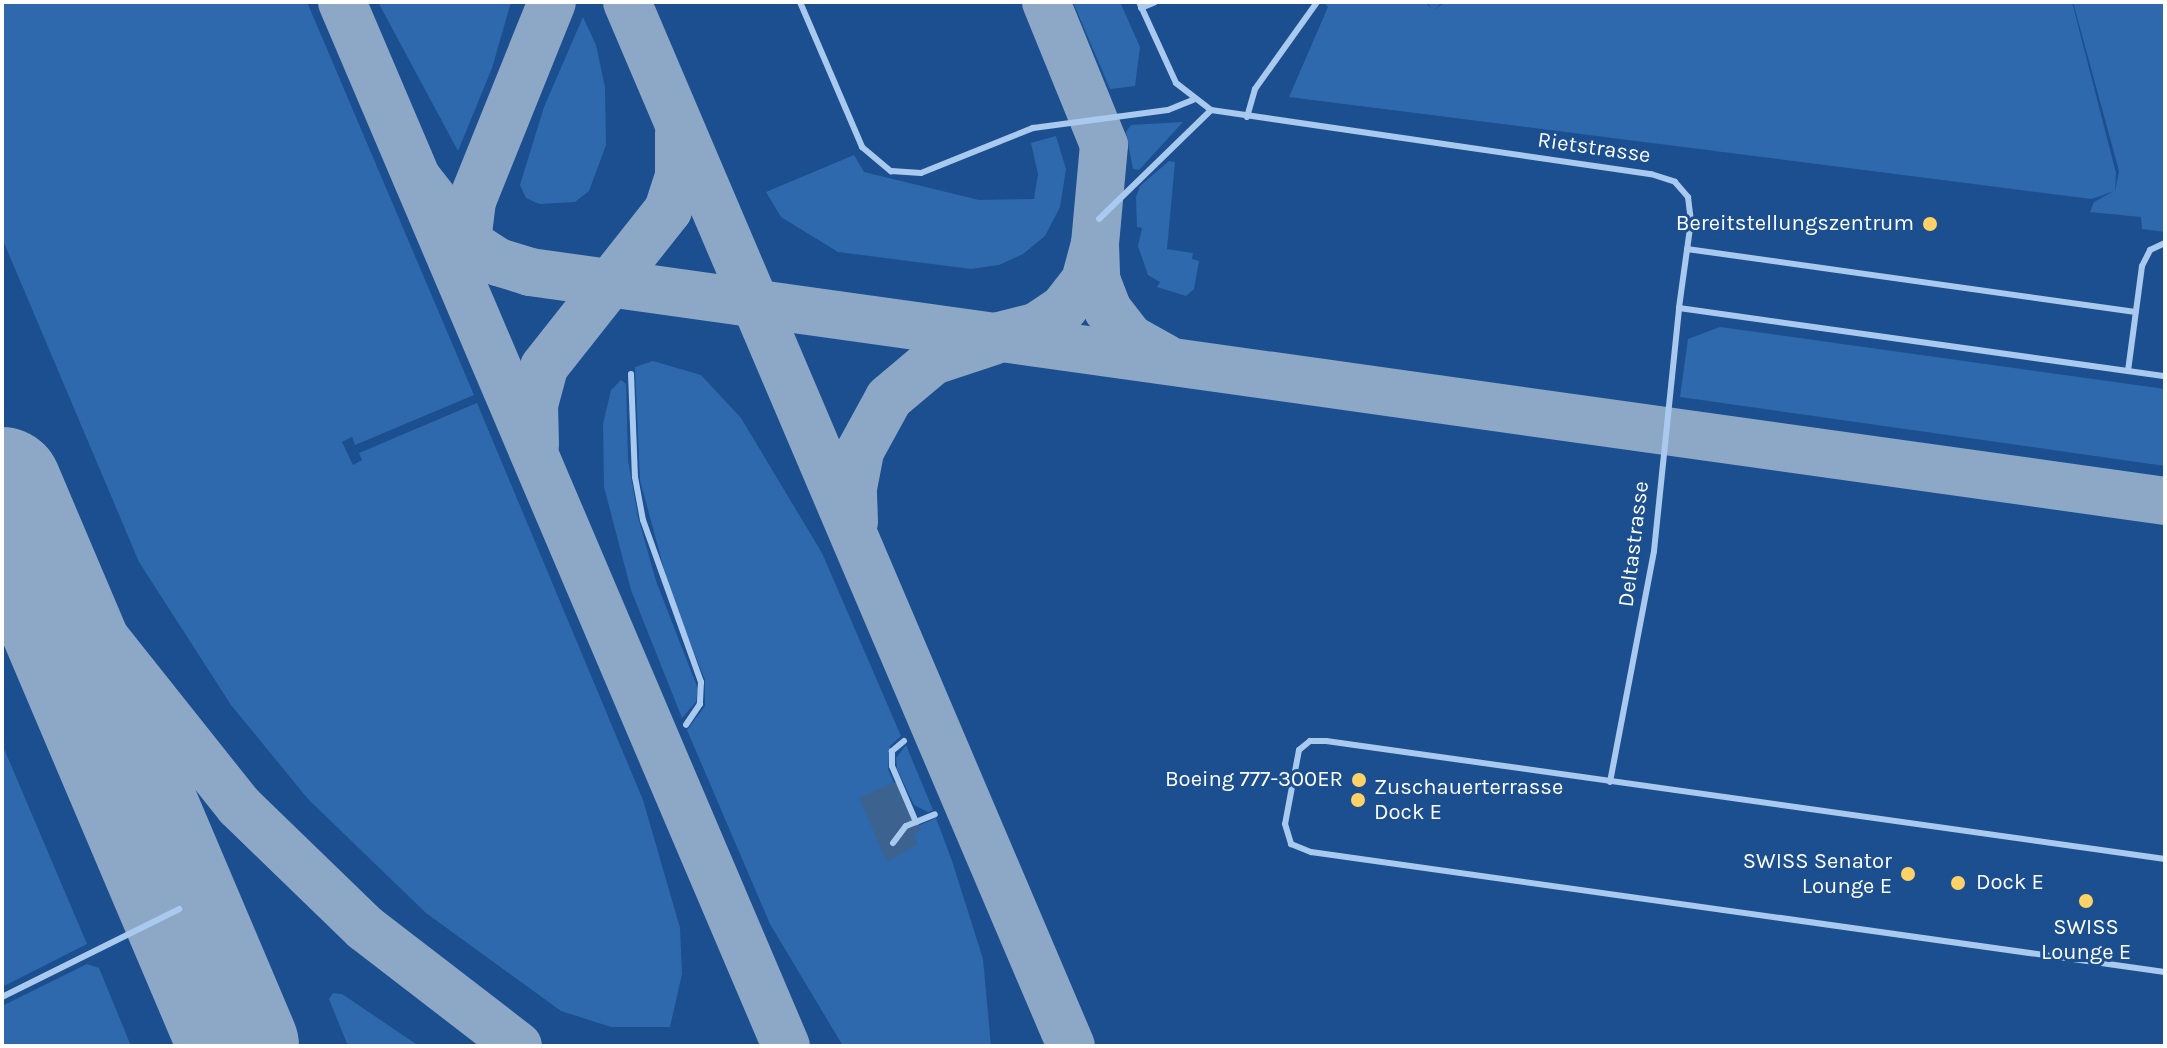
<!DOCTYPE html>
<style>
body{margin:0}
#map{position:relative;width:2167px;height:1048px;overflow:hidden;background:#1b4f8f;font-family:Karla,sans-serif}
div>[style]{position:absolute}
.green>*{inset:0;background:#2e69ad}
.water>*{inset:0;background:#3c6290}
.taxiway>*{height:48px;margin:-24px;padding:0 24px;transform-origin:24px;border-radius:24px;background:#8da7c7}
.runway>*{height:120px;margin:-60px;padding:0 60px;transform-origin:60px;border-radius:60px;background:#8da7c7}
.lane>*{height:6px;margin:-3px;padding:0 3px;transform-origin:3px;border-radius:3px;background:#a9c9ee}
.dots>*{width:22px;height:22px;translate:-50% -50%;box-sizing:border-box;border:4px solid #1b4f8f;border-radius:50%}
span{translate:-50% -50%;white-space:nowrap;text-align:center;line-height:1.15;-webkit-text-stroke:6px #1b4f8f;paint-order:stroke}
.street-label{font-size:22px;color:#fff}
.poi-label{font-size:22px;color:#fff}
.right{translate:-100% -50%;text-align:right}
.left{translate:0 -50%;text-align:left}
.frame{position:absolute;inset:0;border:4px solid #fff;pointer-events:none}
</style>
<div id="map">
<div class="green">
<i style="clip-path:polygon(2px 2px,307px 2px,474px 395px,355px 445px,352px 437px,342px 442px,353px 465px,362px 460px,359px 453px,477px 403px,643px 800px,680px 928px,682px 974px,670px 1027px,611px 1027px,561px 1011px,426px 913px,308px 799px,231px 705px,139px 562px,2px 238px)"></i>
<i style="clip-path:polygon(378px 2px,511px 2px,492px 68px,458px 151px)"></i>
<i style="clip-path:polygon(1073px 2px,1120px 2px,1140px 47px,1135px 86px,1110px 89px)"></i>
<i style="clip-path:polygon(1323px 2px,1425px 2px,1432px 9px,1427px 2px,1442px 2px,1434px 11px,1444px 2px,2072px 2px,2116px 173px,2115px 192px,2119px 171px,2073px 2px,2165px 2px,2165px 232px,2142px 229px,2141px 217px,2090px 212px,2094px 202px,2114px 191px,2092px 199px,1289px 97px,1328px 7px)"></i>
<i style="clip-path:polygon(583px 17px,596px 45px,605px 87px,606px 145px,589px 191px,575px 202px,539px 204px,526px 198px,520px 185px,544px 107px)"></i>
<i style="clip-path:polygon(1183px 122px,1139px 170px,1133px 169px,1126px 132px,1131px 125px)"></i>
<i style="clip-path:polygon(1056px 136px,1066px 169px,1060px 207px,1045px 236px,1023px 254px,999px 265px,971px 269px,838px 252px,781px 217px,766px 192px,854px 155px,864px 172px,979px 200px,1034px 199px,1038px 174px,1031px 143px)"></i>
<i style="clip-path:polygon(1169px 161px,1175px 162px,1167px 249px,1193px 253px,1192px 259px,1199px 261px,1194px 289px,1186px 296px,1157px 287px,1160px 282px,1148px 275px,1138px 246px,1142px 228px,1137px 227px,1136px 197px,1140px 186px)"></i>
<i style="clip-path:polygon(1720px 327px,2165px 389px,2165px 466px,1680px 397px,1688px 339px)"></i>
<i style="clip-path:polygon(653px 361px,701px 375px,741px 418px,822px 553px,901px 736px,890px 746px,888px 769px,913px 828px,936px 818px,952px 861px,983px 959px,991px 1046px,843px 1046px,770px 924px,687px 730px,705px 706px,705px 680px,671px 595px,640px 480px,635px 367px)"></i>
<i style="clip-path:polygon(621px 380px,626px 384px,628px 460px,638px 517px,656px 581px,698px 689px,696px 702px,682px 718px,631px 590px,604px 487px,603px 424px,611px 390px)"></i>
<i style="clip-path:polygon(2px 744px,87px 944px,2px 987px)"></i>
<i style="clip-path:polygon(906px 745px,933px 810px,928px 812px,914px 805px,897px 769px,896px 758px)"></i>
<i style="clip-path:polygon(87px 964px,99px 968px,131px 1046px,2px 1046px,2px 1006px)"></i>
<i style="clip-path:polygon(333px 993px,342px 994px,419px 1046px,348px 1046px,329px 999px)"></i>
</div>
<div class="water">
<i style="clip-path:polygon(900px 780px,921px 830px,914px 834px,918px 844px,887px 862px,859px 798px)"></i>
</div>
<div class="taxiway">
<i style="left:342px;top:2px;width:1134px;rotate:66.96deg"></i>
<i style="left:627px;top:2px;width:1134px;rotate:66.96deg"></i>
<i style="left:1046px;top:2px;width:154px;rotate:67.9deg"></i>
<i style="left:1104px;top:145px;width:99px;rotate:95.2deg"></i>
<i style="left:417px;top:178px;width:81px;rotate:52deg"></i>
<i style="left:467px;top:242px;width:37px;rotate:33deg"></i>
<i style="left:498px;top:262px;width:34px;rotate:17deg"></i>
<i style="left:530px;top:272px;width:1651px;rotate:7.97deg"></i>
<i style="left:464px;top:265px;width:64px;rotate:-82.9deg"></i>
<i style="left:472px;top:201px;width:214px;rotate:-68.1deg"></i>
<i style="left:999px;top:336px;width:38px;rotate:-14deg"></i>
<i style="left:1036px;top:327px;width:32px;rotate:-34deg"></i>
<i style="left:1063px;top:309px;width:36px;rotate:-52deg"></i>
<i style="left:1085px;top:281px;width:38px;rotate:-75deg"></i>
<i style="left:1095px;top:244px;width:35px;rotate:88deg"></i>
<i style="left:1096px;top:279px;width:33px;rotate:69deg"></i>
<i style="left:1108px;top:310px;width:37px;rotate:52deg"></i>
<i style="left:1131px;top:339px;width:39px;rotate:29deg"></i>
<i style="left:535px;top:445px;width:40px;rotate:-91.4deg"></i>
<i style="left:534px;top:405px;width:39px;rotate:-75deg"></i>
<i style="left:544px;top:367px;width:200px;rotate:-51.7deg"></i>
<i style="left:668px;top:210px;width:36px;rotate:-72deg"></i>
<i style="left:679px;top:176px;width:43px;rotate:-90deg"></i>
<i style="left:2px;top:468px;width:182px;rotate:59.4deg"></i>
<i style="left:95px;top:625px;width:231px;rotate:51.5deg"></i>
<i style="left:239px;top:806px;width:175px;rotate:44.1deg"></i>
<i style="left:365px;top:928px;width:193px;rotate:37.6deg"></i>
<i style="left:854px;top:522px;width:34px;rotate:-92deg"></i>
<i style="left:853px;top:488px;width:38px;rotate:-79deg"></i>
<i style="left:860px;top:451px;width:60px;rotate:-61.3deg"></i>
<i style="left:889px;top:398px;width:57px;rotate:-40.1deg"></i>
<i style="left:933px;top:361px;width:63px;rotate:-18.4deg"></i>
</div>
<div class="runway">
<i style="left:2px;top:487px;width:607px;rotate:67.02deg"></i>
</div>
<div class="lane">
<i style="left:800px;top:2px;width:158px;rotate:66.8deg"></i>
<i style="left:862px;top:147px;width:38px;rotate:40deg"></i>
<i style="left:891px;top:171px;width:30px;rotate:4deg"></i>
<i style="left:921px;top:173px;width:121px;rotate:-21.9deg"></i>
<i style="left:1033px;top:128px;width:136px;rotate:-7.6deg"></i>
<i style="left:1168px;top:110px;width:27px;rotate:-22deg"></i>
<i style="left:1139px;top:2px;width:89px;rotate:65.4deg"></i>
<i style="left:1176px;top:83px;width:44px;rotate:37.6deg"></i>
<i style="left:1211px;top:110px;width:445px;rotate:8.3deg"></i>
<i style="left:1651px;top:174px;width:25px;rotate:18deg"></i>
<i style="left:1675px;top:182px;width:20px;rotate:49deg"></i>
<i style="left:1688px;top:197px;width:24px;rotate:83deg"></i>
<i style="left:1691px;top:221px;width:88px;rotate:97.9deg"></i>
<i style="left:1679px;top:308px;width:491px;rotate:8deg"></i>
<i style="left:1141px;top:8px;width:15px;rotate:-23deg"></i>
<i style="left:1247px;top:117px;width:29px;rotate:-74deg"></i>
<i style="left:1255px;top:89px;width:107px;rotate:-54.5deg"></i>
<i style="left:1099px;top:219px;width:156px;rotate:-44.2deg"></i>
<i style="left:1687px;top:249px;width:453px;rotate:8deg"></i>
<i style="left:2128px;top:371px;width:106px;rotate:-82.4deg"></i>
<i style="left:2142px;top:266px;width:18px;rotate:-63deg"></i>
<i style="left:2150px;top:250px;width:17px;rotate:-25deg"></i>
<i style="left:631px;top:374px;width:103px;rotate:87.8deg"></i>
<i style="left:635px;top:477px;width:44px;rotate:79.5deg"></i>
<i style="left:643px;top:520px;width:172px;rotate:70.3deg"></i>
<i style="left:701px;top:682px;width:22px;rotate:93deg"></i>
<i style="left:700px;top:704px;width:25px;rotate:124deg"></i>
<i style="left:904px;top:741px;width:16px;rotate:140deg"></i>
<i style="left:892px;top:751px;width:15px;rotate:90deg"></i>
<i style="left:892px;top:766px;width:61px;rotate:66.8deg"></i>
<i style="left:1610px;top:782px;width:235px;rotate:-79.2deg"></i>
<i style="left:1654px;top:551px;width:244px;rotate:-84.1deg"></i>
<i style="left:893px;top:843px;width:21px;rotate:-53deg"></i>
<i style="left:906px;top:826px;width:31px;rotate:-22deg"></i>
<i style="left:2165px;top:859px;width:847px;rotate:-171.99deg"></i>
<i style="left:1326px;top:741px;width:16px;rotate:180deg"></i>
<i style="left:1310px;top:741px;width:14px;rotate:141deg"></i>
<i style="left:1299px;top:750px;width:75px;rotate:100.7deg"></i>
<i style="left:1285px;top:824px;width:21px;rotate:73deg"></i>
<i style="left:1291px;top:844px;width:22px;rotate:22deg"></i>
<i style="left:1311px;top:852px;width:862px;rotate:8deg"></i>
<i style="left:2px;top:997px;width:198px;rotate:-26.4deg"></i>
</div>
<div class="dots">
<i style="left:1930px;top:224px;background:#ffd166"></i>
<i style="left:1359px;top:780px;background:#ffd166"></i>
<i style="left:1358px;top:800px;background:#ffd166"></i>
<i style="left:1908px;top:874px;background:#ffd166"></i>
<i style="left:1958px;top:883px;background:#ffd166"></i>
<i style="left:2086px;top:901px;background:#ffd166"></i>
</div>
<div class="street-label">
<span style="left:1594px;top:148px;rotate:8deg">Rietstrasse</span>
<span style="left:1634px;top:544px;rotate:-83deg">Deltastrasse</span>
</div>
<div class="poi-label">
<span class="right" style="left:1914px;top:224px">Bereitstellungszentrum</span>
<span class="right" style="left:1343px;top:780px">Boeing 777-300ER</span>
<span class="left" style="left:1374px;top:800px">Zuschauerterrasse<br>Dock E</span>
<span class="right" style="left:1892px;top:874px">SWISS Senator<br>Lounge E</span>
<span class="left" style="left:1976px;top:883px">Dock E</span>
<span style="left:2086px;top:940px">SWISS<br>Lounge E</span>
</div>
<div class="frame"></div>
</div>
